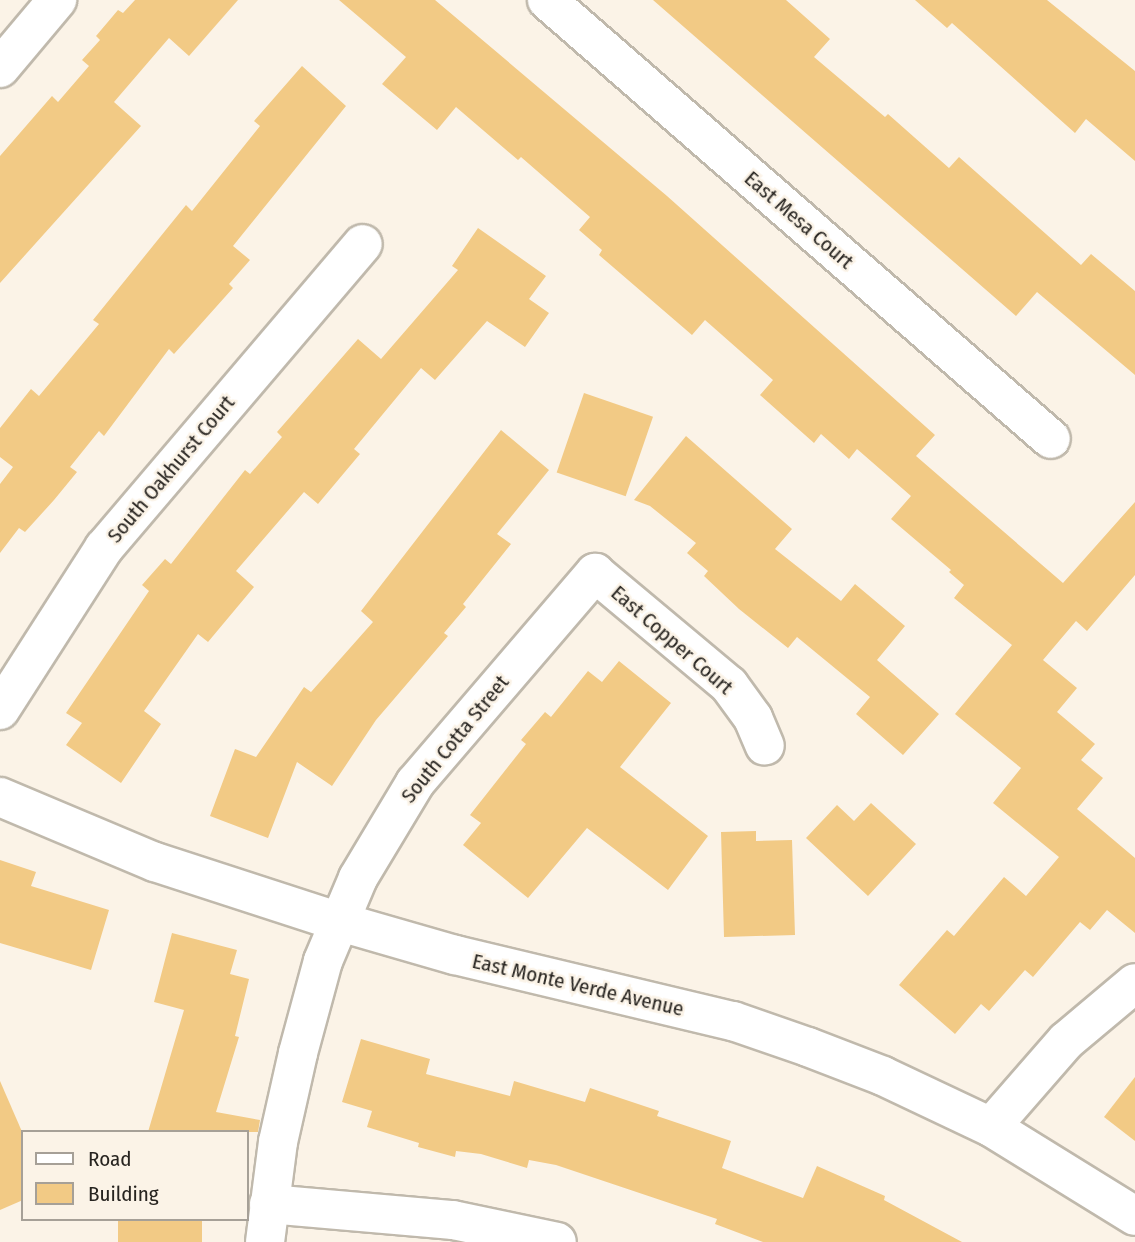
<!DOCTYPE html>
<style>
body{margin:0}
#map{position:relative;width:1135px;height:1242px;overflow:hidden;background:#fbf3e7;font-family:"Fira Sans Condensed",sans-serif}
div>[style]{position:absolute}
.building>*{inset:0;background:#f2ca85;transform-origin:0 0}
.roads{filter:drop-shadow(2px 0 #c0b9ac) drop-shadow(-2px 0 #c0b9ac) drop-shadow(0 2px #c0b9ac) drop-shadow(0 -2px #c0b9ac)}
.minor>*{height:38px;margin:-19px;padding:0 19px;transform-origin:19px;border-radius:19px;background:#fff}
span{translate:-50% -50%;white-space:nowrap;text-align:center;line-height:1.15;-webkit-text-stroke:5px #fbf3e7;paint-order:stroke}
.street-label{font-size:21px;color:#272420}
.legend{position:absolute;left:21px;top:1130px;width:228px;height:91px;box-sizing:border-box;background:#fbf3e7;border:2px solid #a6a097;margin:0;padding:9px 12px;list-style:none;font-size:21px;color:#272420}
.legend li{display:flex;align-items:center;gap:14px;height:35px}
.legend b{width:35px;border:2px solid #a6a097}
</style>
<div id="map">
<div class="building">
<i style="clip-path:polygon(135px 0,238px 0,189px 56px,169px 38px,114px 102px,141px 126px,0 283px,0 156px,52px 96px,58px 102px,89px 66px,82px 60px,100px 40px,96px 36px,118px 10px,123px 13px)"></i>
<i style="clip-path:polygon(339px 0,435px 0,667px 196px,935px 435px,916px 456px,1063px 583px,1135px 502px,1135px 575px,1087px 631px,1076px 621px,1043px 660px,1077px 688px,1057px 712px,1095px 744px,1081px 760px,1103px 778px,1077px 809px,1135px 858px,1135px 933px,1107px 910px,1090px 930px,1080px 922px,1033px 977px,1025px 970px,989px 1011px,981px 1004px,955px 1034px,899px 985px,947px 930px,954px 936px,1004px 877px,1026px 896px,1059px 857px,993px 803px,1021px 768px,955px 714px,1012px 645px,954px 598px,964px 585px,949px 572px,951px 570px,891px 519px,911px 496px,857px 449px,849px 459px,821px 434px,814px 443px,760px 395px,773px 380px,705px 320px,692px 335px,599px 255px,602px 250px,579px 230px,590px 217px,521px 157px,518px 160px,456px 107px,437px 130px,382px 84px,406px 57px)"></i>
<i style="clip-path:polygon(653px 0,786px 0,830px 39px,814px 57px,885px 117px,888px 114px,949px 168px,959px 157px,1081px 265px,1091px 254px,1135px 291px,1135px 375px,1037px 292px,1016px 316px)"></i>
<i style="clip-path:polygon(915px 0,1047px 0,1135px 71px,1135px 161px,1086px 119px,1075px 133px,952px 23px,947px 28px)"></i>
<i style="clip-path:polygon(302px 66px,346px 106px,233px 246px,250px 260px,229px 284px,233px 288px,174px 354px,169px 349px,104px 436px,99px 431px,70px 467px,77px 472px,54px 500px,25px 532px,19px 528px,0 553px,0 484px,13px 467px,0 457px,0 428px,31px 389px,39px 396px,99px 324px,93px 320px,186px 205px,192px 211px,260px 126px,254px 121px)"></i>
<i style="clip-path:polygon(478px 228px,546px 276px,529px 299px,549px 313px,525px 347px,487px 321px,435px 380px,421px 368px,354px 449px,360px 454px,318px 504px,304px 492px,236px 571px,254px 587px,208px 642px,198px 634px,144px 711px,161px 724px,121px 783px,66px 745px,82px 723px,66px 713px,149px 591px,142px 585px,165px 559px,171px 564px,245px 470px,250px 474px,282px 437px,277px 432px,358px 339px,381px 359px,458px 270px,452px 266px)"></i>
<i style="left:584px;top:393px;width:73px;height:84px;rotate:19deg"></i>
<i style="clip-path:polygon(501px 430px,549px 470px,497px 534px,511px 544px,463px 604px,466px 607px,444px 633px,448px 636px,376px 720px,332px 786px,297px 762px,268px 838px,210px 816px,235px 749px,256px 757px,304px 687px,311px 692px,373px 622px,361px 611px)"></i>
<i style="clip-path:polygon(686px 436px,792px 529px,775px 549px,841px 601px,855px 584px,905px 626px,877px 660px,939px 714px,903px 755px,856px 714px,870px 697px,797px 637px,788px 648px,739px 609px,704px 576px,708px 571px,687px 553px,696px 543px,650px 506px,634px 500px)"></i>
<i style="clip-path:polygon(619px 661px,671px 703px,620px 767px,708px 836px,668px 890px,587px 828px,528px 898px,463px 845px,481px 823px,470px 815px,526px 744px,521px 740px,545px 712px,551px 717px,588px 671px,602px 682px)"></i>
<i style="clip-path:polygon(871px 803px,916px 844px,868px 896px,806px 838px,837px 805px,854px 821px)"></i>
<i style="clip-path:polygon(756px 831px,756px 841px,792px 840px,795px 935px,724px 937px,721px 832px)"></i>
<i style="clip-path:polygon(0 860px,36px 872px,31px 886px,109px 910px,91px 970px,0 943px)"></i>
<i style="clip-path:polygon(172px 933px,237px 950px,230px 974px,249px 979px,235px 1036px,239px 1037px,216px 1112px,260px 1120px,258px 1132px,148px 1132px,184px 1010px,154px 1002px)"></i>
<i style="clip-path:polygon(361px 1039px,430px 1059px,426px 1074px,510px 1096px,514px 1081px,585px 1102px,590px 1088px,659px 1111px,657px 1116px,731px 1141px,722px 1168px,803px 1198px,817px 1166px,885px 1196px,884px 1200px,962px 1242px,763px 1242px,715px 1224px,717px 1219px,556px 1165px,529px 1160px,527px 1168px,481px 1154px,456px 1151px,455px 1157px,418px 1147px,419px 1143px,367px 1127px,372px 1111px,342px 1102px)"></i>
<i style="clip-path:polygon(1135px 1077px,1135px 1141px,1104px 1117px)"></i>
<i style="clip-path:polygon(0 1081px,23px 1134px,23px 1200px,0 1210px)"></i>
<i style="left:118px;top:1219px;width:84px;height:23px"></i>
</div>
<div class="roads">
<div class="minor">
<i style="left:547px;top:0;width:668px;rotate:41.06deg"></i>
<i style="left:0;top:68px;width:89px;rotate:-50deg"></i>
<i style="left:0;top:710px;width:193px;rotate:-57.3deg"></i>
<i style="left:104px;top:548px;width:399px;rotate:-49.6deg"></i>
<i style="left:0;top:797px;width:168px;rotate:22.8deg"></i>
<i style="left:155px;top:862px;width:191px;rotate:18deg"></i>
<i style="left:337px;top:921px;width:123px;rotate:16.1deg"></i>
<i style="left:455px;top:955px;width:286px;rotate:13.4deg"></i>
<i style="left:733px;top:1021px;width:79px;rotate:19.1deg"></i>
<i style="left:808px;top:1047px;width:80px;rotate:21.1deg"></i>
<i style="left:883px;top:1076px;width:119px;rotate:25.3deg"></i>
<i style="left:991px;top:1127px;width:169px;rotate:31.7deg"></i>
<i style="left:991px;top:1127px;width:114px;rotate:-48.9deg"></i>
<i style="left:1066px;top:1041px;width:90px;rotate:-40deg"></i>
<i style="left:269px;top:1204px;width:185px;rotate:5deg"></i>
<i style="left:453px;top:1220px;width:106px;rotate:11.9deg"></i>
<i style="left:265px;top:1242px;width:101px;rotate:-82.6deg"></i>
<i style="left:278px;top:1142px;width:91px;rotate:-77.3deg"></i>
<i style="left:298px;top:1053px;width:95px;rotate:-74.8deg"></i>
<i style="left:323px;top:961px;width:90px;rotate:-67.1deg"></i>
<i style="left:358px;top:878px;width:111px;rotate:-59deg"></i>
<i style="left:415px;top:783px;width:277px;rotate:-49.4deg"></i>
<i style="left:595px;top:573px;width:175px;rotate:39.9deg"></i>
<i style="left:729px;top:685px;width:41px;rotate:54deg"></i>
<i style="left:753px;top:718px;width:30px;rotate:67deg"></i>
</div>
</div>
<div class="street-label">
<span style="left:799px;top:220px;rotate:41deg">East Mesa Court</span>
<span style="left:171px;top:469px;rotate:-50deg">South Oakhurst Court</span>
<span style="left:672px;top:640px;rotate:41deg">East Copper Court</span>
<span style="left:455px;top:739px;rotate:-51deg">South Cotta Street</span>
<span style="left:578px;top:985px;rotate:13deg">East Monte Verde Avenue</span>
</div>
<ul class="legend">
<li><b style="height:9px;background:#fff"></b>Road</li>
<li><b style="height:19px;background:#f2ca85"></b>Building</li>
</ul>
</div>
